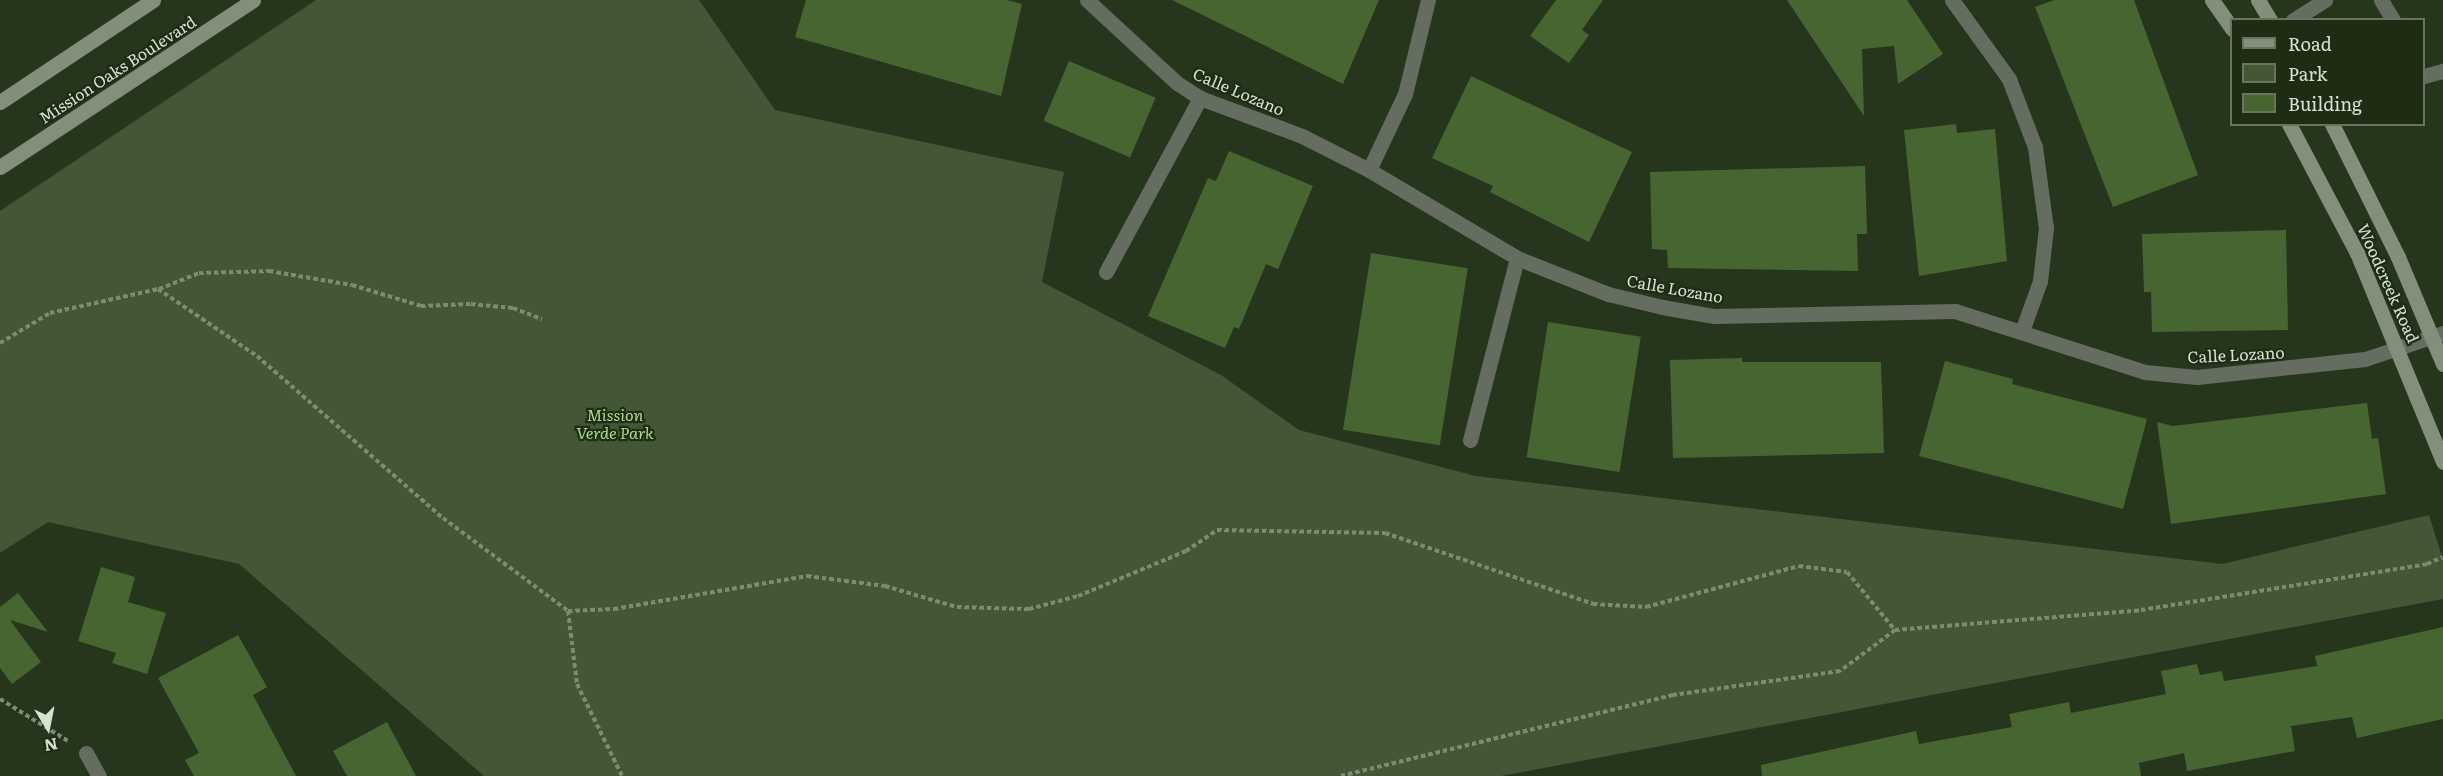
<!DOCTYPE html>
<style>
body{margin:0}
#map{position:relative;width:2443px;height:776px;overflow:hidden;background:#26361c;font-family:Literata,serif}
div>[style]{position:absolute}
.green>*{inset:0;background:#435636}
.building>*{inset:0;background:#466530;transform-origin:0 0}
.path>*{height:4px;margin-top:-2px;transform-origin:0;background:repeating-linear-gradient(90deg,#7d8a75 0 4.5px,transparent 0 7.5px)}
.minor>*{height:15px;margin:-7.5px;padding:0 7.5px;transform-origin:7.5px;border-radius:7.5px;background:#656d61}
.secondary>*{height:15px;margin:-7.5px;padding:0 7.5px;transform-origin:7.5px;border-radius:7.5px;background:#838f7b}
span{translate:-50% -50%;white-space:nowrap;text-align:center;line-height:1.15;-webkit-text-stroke:4.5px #1d2c13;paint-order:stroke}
.street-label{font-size:16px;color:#d7e1d1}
.park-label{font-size:16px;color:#abdc8c;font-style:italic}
.legend{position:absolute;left:2230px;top:18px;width:195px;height:108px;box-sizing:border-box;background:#1d2c13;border:2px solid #67745f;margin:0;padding:8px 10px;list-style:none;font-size:18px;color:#d7e1d1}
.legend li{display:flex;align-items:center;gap:12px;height:30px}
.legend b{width:30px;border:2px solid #67745f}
.north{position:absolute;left:18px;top:698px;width:60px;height:60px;-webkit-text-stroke:4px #1d2c13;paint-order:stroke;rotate:170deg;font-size:16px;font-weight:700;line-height:24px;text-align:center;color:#d7e1d1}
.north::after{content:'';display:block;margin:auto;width:21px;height:27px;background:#d7e1d1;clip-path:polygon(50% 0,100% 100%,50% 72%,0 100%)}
</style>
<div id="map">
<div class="green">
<i style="clip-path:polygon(316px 0,699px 0,775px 110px,1064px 172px,1042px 282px,1221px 375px,1299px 430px,1476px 476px,2222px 564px,2429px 515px,2443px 560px,2443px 599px,1501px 776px,484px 776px,239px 564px,48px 522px,0 553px,0 211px)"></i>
</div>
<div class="building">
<i style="clip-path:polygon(806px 0,1007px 0,1022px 4px,1001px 96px,795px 37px)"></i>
<i style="clip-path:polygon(1172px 0,1379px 0,1343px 84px)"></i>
<i style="clip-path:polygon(1556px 0,1603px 0,1582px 30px,1589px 35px,1569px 63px,1530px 36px)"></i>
<i style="clip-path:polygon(1787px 0,1907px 0,1943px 54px,1898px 84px,1894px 46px,1862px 49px,1864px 116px)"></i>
<i style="clip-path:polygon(2054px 0,2134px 0,2198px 175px,2113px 207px,2035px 7px)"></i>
<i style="left:1069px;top:61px;width:94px;height:65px;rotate:23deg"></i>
<i style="clip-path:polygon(1471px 76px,1632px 152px,1589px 242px,1490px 192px,1493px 186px,1432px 158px)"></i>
<i style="clip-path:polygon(1956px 124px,1957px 133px,1995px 129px,2007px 261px,1919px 276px,1904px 130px)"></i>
<i style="clip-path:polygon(1229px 151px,1313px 186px,1278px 269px,1266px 264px,1239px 329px,1234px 327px,1225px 348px,1148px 316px,1208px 178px,1216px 181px)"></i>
<i style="clip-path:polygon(1865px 166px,1867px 234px,1857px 234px,1858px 271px,1668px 268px,1667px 250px,1652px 249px,1650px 172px)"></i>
<i style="clip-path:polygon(2286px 230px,2288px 330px,2152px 332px,2151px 292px,2144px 292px,2142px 234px)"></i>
<i style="left:1371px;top:253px;width:98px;height:179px;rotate:9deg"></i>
<i style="left:1548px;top:322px;width:94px;height:137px;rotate:9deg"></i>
<i style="clip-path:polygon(1742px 358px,1742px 362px,1881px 362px,1884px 453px,1673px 458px,1670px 360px)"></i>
<i style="clip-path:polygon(1945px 361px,2013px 379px,2012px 384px,2147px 419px,2123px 509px,1919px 456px)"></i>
<i style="clip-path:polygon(2367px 403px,2372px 439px,2378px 438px,2386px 494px,2171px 524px,2157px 422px,2173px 426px)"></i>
<i style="clip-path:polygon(101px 567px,135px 577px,128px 602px,166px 613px,147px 674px,112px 663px,116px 653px,78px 641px)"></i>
<i style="clip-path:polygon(18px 593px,48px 632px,10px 620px,41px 662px,12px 684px,0 668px,0 607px)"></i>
<i style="clip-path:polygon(2443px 627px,2443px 719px,2392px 730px,2357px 738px,2352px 717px,2291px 726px,2295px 751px,2187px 771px,2184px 753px,2139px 763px,2141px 776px,1762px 776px,1761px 765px,1916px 731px,1919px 744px,2012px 727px,2009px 714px,2069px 702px,2071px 713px,2166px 694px,2161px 671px,2197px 664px,2200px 675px,2222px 671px,2224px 681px,2317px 666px,2315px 656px)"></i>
<i style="clip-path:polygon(238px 635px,267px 687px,253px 695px,296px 776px,194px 776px,185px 760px,199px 753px,158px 678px)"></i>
<i style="clip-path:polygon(387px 722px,416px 776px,347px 776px,333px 751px)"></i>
</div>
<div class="path">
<i style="left:159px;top:289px;width:43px;rotate:-21.8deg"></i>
<i style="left:199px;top:273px;width:70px;rotate:-1.6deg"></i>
<i style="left:269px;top:271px;width:84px;rotate:9.6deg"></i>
<i style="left:352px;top:285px;width:72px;rotate:16.9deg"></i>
<i style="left:421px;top:306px;width:50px;rotate:-2.3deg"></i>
<i style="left:471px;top:304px;width:42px;rotate:5.4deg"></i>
<i style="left:513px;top:308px;width:31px;rotate:21deg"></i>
<i style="left:0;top:343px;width:58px;rotate:-31deg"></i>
<i style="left:50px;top:313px;width:111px;rotate:-12.5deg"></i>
<i style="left:158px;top:289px;width:120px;rotate:34.1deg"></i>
<i style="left:257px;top:356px;width:247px;rotate:41.1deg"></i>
<i style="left:443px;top:518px;width:156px;rotate:36.6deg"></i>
<i style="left:568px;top:611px;width:46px;rotate:-2.5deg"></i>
<i style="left:614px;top:609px;width:196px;rotate:-9.7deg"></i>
<i style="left:807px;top:576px;width:79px;rotate:7.3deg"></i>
<i style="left:885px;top:586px;width:75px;rotate:16.3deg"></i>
<i style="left:957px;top:607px;width:72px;rotate:1.6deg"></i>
<i style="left:1029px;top:609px;width:51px;rotate:-14.9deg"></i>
<i style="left:1078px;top:596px;width:117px;rotate:-22.6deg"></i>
<i style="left:1186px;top:551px;width:37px;rotate:-34deg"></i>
<i style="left:1217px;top:530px;width:168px;rotate:1deg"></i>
<i style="left:1385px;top:533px;width:220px;rotate:18.8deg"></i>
<i style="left:1593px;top:604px;width:53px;rotate:3.2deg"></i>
<i style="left:1646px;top:607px;width:158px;rotate:-15deg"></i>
<i style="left:1799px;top:566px;width:48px;rotate:7.1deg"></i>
<i style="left:1847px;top:572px;width:75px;rotate:50.4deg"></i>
<i style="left:1895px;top:630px;width:69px;rotate:143.3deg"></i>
<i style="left:1840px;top:671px;width:169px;rotate:171.8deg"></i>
<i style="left:1673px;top:695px;width:342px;rotate:166.3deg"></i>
<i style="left:568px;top:611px;width:74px;rotate:83deg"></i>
<i style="left:577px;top:684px;width:102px;rotate:63.9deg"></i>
<i style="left:1895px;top:630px;width:247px;rotate:-4.6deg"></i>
<i style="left:2141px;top:610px;width:290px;rotate:-9.1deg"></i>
<i style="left:2427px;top:564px;width:17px;rotate:-24deg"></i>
<i style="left:0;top:699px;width:80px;rotate:31.7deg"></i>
</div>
<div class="minor">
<i style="left:1087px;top:0;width:122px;rotate:42.7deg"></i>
<i style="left:1177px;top:83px;width:27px;rotate:33deg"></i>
<i style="left:1200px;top:98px;width:109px;rotate:20.4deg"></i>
<i style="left:1302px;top:136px;width:75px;rotate:26.9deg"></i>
<i style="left:1369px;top:170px;width:172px;rotate:30.7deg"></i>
<i style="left:1517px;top:258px;width:98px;rotate:21.6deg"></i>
<i style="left:1608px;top:294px;width:56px;rotate:13.5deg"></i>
<i style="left:1662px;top:307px;width:53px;rotate:9.8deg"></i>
<i style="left:1714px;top:316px;width:241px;rotate:-1.2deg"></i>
<i style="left:1955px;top:311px;width:200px;rotate:17.8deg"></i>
<i style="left:2145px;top:372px;width:52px;rotate:5.5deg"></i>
<i style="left:2197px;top:377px;width:169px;rotate:-6.1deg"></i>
<i style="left:2365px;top:359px;width:82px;rotate:-18.4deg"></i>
<i style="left:1952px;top:0;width:97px;rotate:54.2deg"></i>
<i style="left:2009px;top:79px;width:73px;rotate:69.1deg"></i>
<i style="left:2035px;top:147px;width:82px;rotate:82.3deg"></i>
<i style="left:2046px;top:228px;width:53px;rotate:96.5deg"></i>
<i style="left:2040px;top:281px;width:53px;rotate:109.8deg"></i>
<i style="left:2381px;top:0;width:23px;rotate:59deg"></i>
<i style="left:2293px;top:20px;width:38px;rotate:-32deg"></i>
<i style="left:2424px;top:76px;width:20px;rotate:-15deg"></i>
<i style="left:1369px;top:170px;width:84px;rotate:-64.7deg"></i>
<i style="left:1405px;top:94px;width:97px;rotate:-76.3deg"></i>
<i style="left:1106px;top:272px;width:198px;rotate:-61.6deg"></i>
<i style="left:1470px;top:440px;width:188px;rotate:-75.5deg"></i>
<i style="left:86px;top:753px;width:26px;rotate:61deg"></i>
</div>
<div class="secondary">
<i style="left:2212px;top:0;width:35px;rotate:55deg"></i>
<i style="left:2258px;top:0;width:23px;rotate:59deg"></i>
<i style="left:0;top:102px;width:184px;rotate:-33.7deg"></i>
<i style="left:2289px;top:124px;width:146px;rotate:62.2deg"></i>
<i style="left:2357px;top:253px;width:226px;rotate:67.6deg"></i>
<i style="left:2332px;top:124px;width:148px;rotate:63.6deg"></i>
<i style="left:2398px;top:257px;width:116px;rotate:67.2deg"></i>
<i style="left:0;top:167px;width:303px;rotate:-33.4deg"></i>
</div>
<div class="street-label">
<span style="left:117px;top:69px;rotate:-33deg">Mission Oaks Boulevard</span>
<span style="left:1239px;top:91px;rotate:23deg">Calle Lozano</span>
<span style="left:2389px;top:283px;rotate:66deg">Woodcreek Road</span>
<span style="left:1675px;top:288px;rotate:10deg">Calle Lozano</span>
<span style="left:2236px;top:354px;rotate:-3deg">Calle Lozano</span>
</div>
<div class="park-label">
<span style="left:615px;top:423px">Mission<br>Verde Park</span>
</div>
<ul class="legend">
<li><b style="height:8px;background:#838f7b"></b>Road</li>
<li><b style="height:16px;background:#435636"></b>Park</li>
<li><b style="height:16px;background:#466530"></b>Building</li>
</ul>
<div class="north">N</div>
</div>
